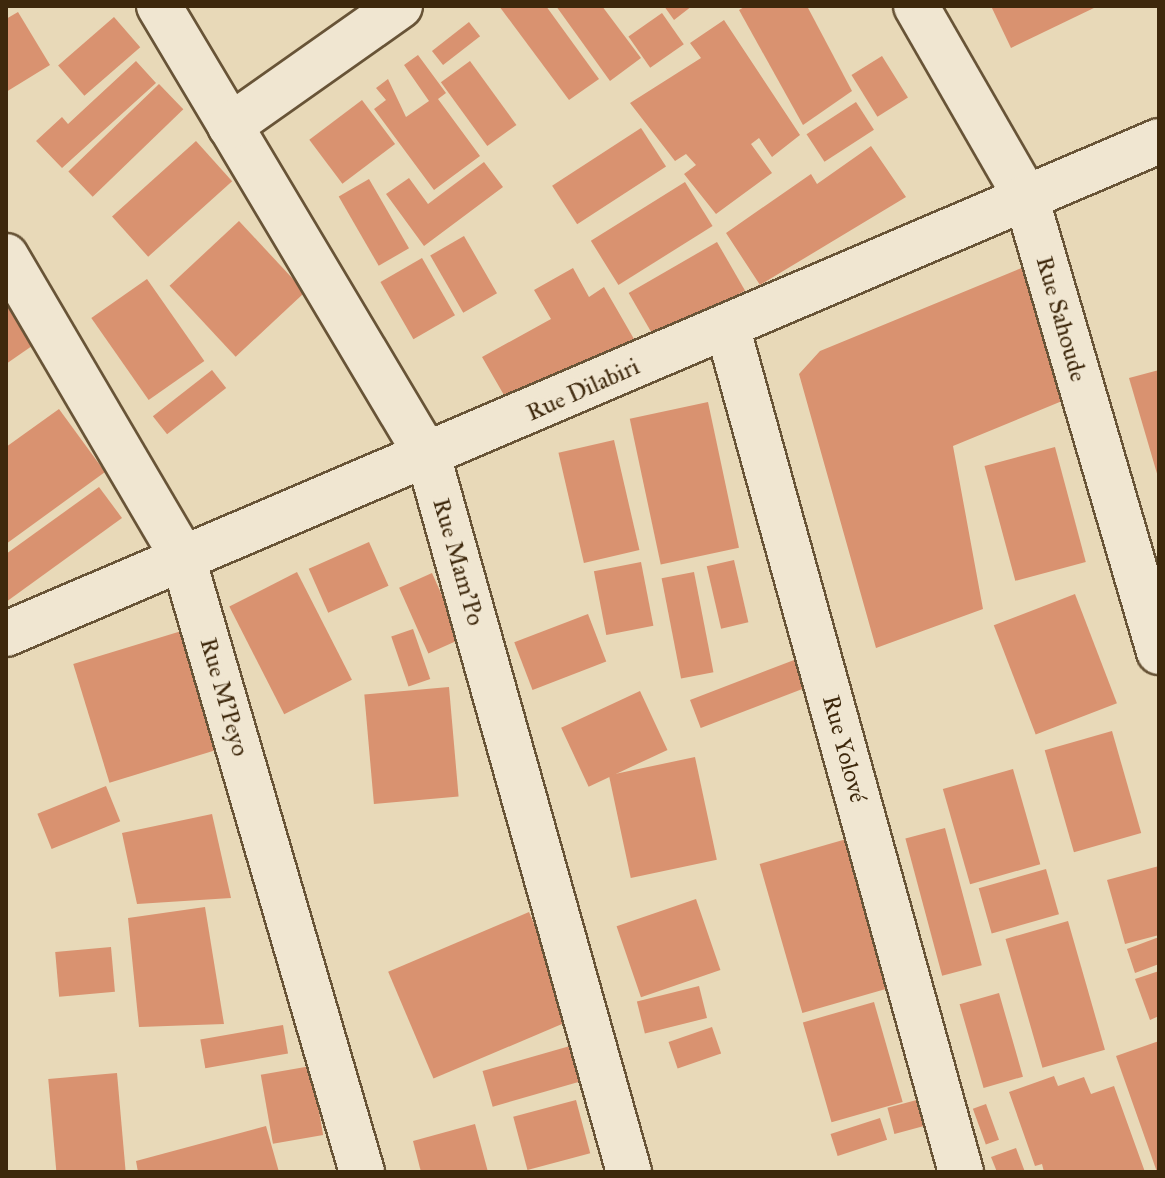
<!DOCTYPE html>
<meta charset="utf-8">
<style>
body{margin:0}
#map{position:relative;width:1165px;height:1178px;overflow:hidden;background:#e8d9b8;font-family:"IM FELL Great Primer",serif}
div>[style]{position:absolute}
.building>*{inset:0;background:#d99270;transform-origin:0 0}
.roads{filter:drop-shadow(2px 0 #685437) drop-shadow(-2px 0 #685437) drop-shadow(0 2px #685437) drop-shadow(0 -2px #685437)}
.minor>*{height:44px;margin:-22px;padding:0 22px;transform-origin:22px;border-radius:22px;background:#f0e6d1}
span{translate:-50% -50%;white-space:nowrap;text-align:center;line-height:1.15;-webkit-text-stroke:7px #f0e6d1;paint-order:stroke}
.street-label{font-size:24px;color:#3e280c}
.frame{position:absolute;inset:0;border:8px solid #3e280c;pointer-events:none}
</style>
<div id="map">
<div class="building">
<i style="clip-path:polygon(499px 6px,546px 6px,599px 79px,569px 100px)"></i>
<i style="clip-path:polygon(556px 6px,602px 6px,641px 58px,610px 81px)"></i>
<i style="clip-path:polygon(664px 6px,692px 6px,674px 20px)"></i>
<i style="clip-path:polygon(746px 6px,807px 6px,852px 91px,803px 125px,739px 10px)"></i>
<i style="clip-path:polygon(991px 6px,1098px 6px,1011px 48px)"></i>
<i style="clip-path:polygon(18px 12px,50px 65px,6px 92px,6px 19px)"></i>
<i style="left:662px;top:13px;width:38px;height:41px;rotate:55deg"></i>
<i style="left:114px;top:17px;width:40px;height:74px;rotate:49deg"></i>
<i style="clip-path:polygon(724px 20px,800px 135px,772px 157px,759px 138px,751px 144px,772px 173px,716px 214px,684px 174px,696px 165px,686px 154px,675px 161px,630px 103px,701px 58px,690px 43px)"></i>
<i style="left:469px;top:22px;width:18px;height:47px;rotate:52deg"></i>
<i style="clip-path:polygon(418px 55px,446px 93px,438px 99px,480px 156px,434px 190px,374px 109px,386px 100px,376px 88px,388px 79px,406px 117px,429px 101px,404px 65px)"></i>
<i style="left:882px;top:56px;width:49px;height:36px;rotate:58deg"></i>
<i style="clip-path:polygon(136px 61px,156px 83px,62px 168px,36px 141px,62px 117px,68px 124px)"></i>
<i style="left:470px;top:61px;width:79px;height:36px;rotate:54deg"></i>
<i style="left:159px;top:84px;width:35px;height:126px;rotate:46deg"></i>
<i style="left:362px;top:100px;width:55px;height:66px;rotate:53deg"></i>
<i style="left:856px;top:102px;width:33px;height:59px;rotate:57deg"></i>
<i style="left:641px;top:128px;width:46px;height:106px;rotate:57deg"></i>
<i style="left:196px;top:141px;width:54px;height:113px;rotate:48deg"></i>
<i style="clip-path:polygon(871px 146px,906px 197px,760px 285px,726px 233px,811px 174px,817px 184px)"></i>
<i style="clip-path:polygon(484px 162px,503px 187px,424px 246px,386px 194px,409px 178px,428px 204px)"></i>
<i style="left:369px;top:179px;width:80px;height:35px;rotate:60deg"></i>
<i style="left:685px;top:182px;width:52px;height:111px;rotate:58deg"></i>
<i style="left:239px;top:221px;width:97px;height:95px;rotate:47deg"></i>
<i style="left:464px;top:236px;width:66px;height:39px;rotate:60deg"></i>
<i style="left:717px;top:242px;width:56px;height:102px;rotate:60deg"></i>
<i style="left:422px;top:258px;width:66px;height:48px;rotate:60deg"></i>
<i style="clip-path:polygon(1029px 265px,1067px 399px,953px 446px,983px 609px,876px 648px,799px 374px,820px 351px)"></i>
<i style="clip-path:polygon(573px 268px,589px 297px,604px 287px,634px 339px,512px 409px,482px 357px,551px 319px,534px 290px)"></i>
<i style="left:147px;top:279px;width:100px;height:68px;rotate:55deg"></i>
<i style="clip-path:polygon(6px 289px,42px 339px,6px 364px)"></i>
<i style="left:212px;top:370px;width:23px;height:75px;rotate:52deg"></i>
<i style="clip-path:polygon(1159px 370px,1159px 477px,1158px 477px,1129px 378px)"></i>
<i style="left:708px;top:402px;width:149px;height:80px;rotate:78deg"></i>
<i style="clip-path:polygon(59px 409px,105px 472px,6px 544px,6px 447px)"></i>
<i style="left:614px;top:440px;width:113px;height:57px;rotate:77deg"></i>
<i style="left:1055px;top:447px;width:119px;height:73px;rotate:75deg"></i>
<i style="clip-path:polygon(99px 487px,122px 518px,6px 602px,6px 554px)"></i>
<i style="left:369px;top:542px;width:48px;height:66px;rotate:66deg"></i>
<i style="left:734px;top:560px;width:64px;height:28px;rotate:77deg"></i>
<i style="left:641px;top:562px;width:65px;height:48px;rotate:79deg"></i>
<i style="left:297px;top:572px;width:121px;height:76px;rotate:63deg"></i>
<i style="left:694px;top:572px;width:102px;height:33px;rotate:79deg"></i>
<i style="left:432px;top:573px;width:72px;height:36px;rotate:66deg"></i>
<i style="left:1075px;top:594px;width:117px;height:87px;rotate:69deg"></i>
<i style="left:588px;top:614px;width:51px;height:79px;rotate:69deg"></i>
<i style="left:188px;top:629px;width:124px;height:120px;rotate:73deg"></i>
<i style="left:413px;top:629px;width:53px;height:23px;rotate:71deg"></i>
<i style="left:802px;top:657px;width:30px;height:120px;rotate:69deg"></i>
<i style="left:449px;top:687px;width:110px;height:85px;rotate:85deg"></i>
<i style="left:640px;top:691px;width:65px;height:87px;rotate:65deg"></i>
<i style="left:1112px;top:731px;width:106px;height:70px;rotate:74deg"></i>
<i style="left:695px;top:757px;width:105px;height:88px;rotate:78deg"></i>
<i style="left:1013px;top:769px;width:99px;height:73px;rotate:74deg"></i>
<i style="left:106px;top:786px;width:38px;height:74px;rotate:68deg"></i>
<i style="clip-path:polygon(212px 814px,231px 898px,137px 904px,122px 833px)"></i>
<i style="left:945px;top:828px;width:142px;height:41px;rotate:75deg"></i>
<i style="left:850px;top:838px;width:155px;height:94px;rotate:74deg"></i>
<i style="clip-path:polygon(1159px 866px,1159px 935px,1125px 944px,1107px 880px)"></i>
<i style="left:1046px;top:869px;width:47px;height:70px;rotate:74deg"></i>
<i style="left:696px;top:899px;width:75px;height:84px;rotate:71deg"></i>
<i style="clip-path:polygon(205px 907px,224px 1024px,139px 1027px,128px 918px)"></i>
<i style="left:529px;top:912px;width:116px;height:153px;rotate:67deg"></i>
<i style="left:1068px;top:921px;width:134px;height:65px;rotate:74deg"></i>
<i style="clip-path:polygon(1159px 937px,1159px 964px,1135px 973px,1127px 949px)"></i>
<i style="left:111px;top:947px;width:45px;height:56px;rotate:85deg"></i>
<i style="clip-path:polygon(1159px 971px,1159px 1016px,1150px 1020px,1135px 979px)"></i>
<i style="left:699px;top:986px;width:33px;height:64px;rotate:76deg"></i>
<i style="left:999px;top:993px;width:87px;height:41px;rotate:74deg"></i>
<i style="left:874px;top:1002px;width:104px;height:74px;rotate:74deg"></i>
<i style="left:283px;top:1025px;width:29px;height:84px;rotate:80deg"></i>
<i style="left:712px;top:1027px;width:28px;height:46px;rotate:71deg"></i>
<i style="clip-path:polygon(1159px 1041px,1159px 1172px,1157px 1172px,1116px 1056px)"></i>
<i style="left:570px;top:1046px;width:37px;height:91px;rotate:74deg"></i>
<i style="left:311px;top:1066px;width:70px;height:51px;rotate:80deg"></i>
<i style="left:117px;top:1073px;width:99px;height:69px;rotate:85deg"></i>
<i style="clip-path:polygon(1054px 1076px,1058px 1086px,1084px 1077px,1091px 1094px,1114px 1086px,1145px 1172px,1044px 1172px,1042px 1164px,1035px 1166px,1009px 1092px)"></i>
<i style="left:928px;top:1097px;width:27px;height:42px;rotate:75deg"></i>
<i style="left:576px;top:1100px;width:55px;height:65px;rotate:75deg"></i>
<i style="left:986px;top:1104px;width:38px;height:14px;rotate:70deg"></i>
<i style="left:880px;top:1118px;width:23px;height:52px;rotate:72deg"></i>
<i style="clip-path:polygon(475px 1124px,488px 1172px,421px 1172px,413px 1141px)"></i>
<i style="clip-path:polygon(266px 1126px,279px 1172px,138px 1172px,136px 1161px)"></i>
<i style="clip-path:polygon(1016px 1148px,1025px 1172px,997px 1172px,991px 1157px)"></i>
</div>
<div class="roads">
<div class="minor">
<i style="left:159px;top:6px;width:527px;rotate:59.2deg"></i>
<i style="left:429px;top:459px;width:741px;rotate:74.33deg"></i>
<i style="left:916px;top:6px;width:220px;rotate:60.1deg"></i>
<i style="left:1026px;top:197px;width:474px;rotate:73.7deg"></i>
<i style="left:230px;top:126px;width:208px;rotate:-35.2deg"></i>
<i style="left:6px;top:256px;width:350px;rotate:59.6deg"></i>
<i style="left:183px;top:558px;width:640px;rotate:73.75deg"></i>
<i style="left:727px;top:326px;width:878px;rotate:74.54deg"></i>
<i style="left:6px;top:634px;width:1254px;rotate:-23.15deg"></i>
</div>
</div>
<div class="street-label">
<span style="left:1061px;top:319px;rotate:74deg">Rue Sahoude</span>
<span style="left:583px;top:390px;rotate:-24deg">Rue Dilabiri</span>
<span style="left:458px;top:562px;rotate:74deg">Rue Mam'Po</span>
<span style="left:224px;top:697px;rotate:74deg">Rue M'Peyo</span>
<span style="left:844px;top:749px;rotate:75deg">Rue Yolové</span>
</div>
<div class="frame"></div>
</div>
